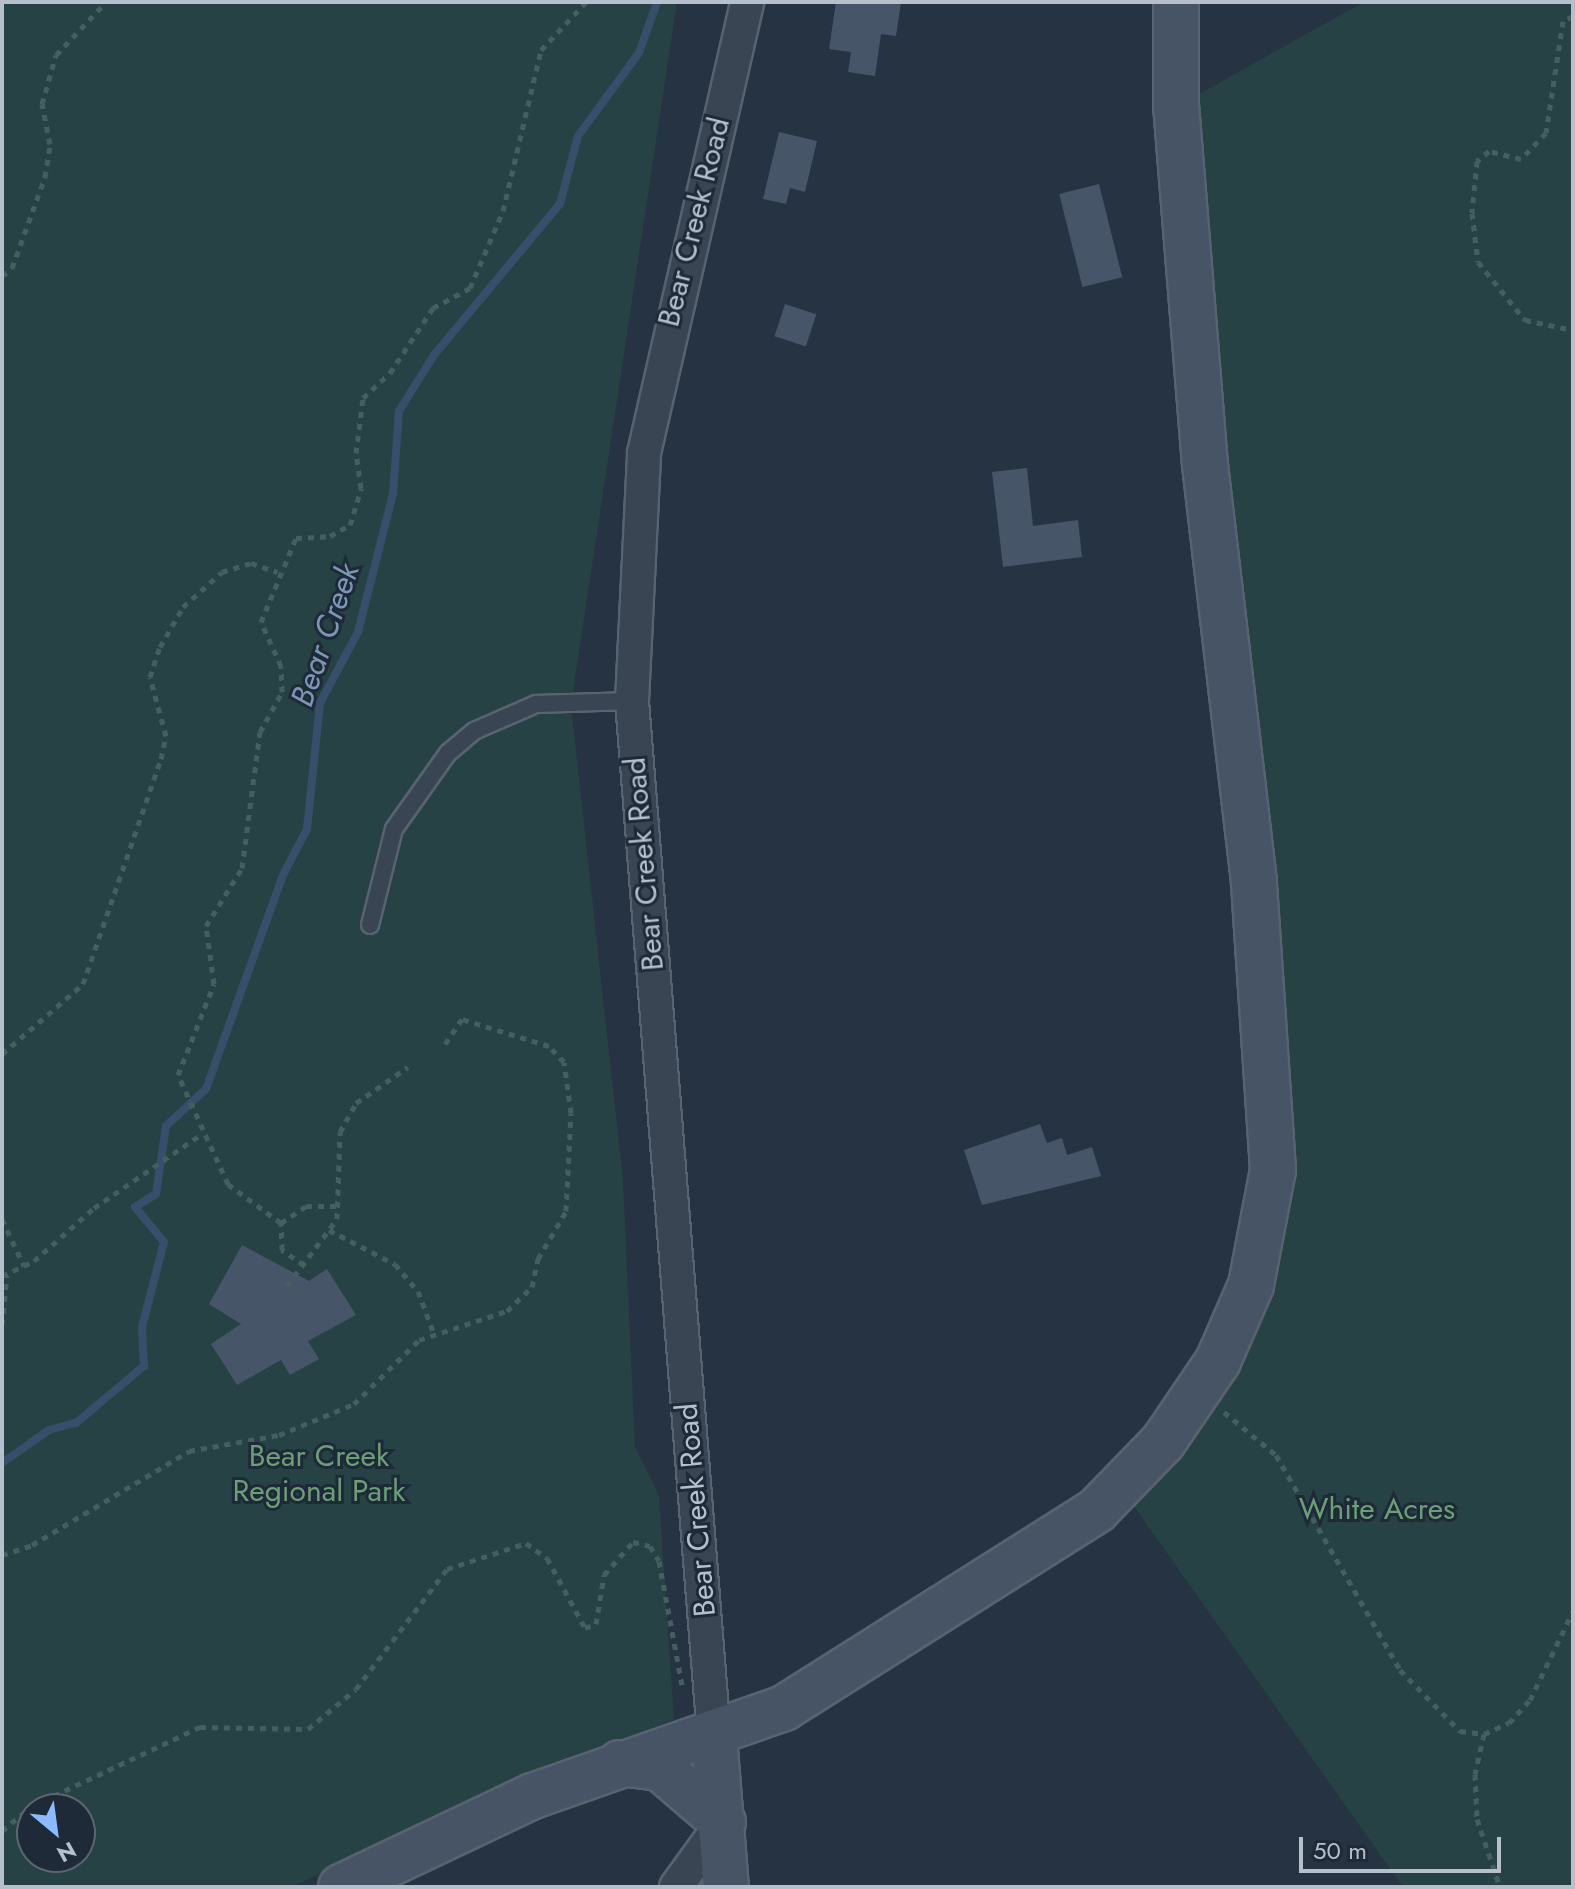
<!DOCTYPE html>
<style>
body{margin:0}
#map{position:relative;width:1575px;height:1889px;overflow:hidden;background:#253343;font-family:Jost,sans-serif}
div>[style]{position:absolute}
.green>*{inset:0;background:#274244}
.stream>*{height:8px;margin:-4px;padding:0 4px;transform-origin:4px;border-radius:4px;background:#384f6b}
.building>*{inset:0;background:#465567;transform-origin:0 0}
.path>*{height:5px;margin-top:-2.5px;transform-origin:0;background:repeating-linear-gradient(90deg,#455f61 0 6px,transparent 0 12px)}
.roads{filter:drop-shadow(2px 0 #576370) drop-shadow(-2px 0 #576370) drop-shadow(0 2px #576370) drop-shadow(0 -2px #576370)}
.lane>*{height:16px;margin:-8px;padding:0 8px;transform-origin:8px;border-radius:8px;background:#394553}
.street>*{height:32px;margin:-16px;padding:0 16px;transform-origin:16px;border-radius:16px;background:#394553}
.secondary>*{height:44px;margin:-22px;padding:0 22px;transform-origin:22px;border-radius:22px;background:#475466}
span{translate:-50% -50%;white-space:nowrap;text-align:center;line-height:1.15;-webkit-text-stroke:6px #1e2a38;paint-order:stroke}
.street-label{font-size:30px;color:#b6c0cd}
.park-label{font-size:30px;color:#6c9f76}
.water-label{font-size:32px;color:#7c97b5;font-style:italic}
.frame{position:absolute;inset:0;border:4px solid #b6c0cd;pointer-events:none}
.north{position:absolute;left:16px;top:1793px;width:80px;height:80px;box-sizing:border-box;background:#1e2a38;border:2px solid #5b6674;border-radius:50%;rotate:151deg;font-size:22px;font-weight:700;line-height:32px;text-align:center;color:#b6c0cd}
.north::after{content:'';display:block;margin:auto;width:28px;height:36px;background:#8abbfe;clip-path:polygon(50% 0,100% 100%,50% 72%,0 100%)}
.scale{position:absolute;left:1299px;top:1837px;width:202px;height:36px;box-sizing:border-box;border:4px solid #b6c0cd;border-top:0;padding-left:10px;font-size:24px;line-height:28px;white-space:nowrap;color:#b6c0cd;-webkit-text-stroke:6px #1e2a38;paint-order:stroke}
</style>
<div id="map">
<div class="green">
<i style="clip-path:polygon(evenodd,2px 2px,677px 2px,571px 705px,623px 1180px,635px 1447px,659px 1496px,674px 1720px,524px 1776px,291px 1887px,2px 1887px,2px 2px,32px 1809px,80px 1809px,80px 1857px,32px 1857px,32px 1809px)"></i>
<i style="clip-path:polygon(1364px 2px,1573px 2px,1573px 1887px,1403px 1887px,1131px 1502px,1257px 1320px,1277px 1273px,1292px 1188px,1188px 100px)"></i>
</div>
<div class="stream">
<i style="left:2px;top:1463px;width:57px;rotate:-35.1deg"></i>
<i style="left:49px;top:1430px;width:28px;rotate:-15deg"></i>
<i style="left:76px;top:1423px;width:89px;rotate:-40deg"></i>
<i style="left:144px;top:1366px;width:39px;rotate:-93deg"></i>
<i style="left:142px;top:1327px;width:88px;rotate:-75.5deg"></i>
<i style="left:164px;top:1242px;width:45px;rotate:-129.6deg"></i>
<i style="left:135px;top:1207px;width:25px;rotate:-32deg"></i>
<i style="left:156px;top:1194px;width:69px;rotate:-81.6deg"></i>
<i style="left:166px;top:1126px;width:54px;rotate:-42.8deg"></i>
<i style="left:206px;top:1089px;width:227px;rotate:-70.2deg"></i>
<i style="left:283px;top:875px;width:52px;rotate:-62.4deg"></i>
<i style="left:307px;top:829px;width:127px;rotate:-84.1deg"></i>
<i style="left:320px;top:703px;width:81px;rotate:-61.8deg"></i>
<i style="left:358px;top:632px;width:142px;rotate:-75.8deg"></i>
<i style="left:393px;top:494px;width:83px;rotate:-85.9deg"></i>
<i style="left:399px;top:411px;width:66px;rotate:-58deg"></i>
<i style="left:434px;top:355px;width:197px;rotate:-50.2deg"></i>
<i style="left:560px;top:204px;width:70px;rotate:-75.2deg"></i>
<i style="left:578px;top:136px;width:103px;rotate:-53.7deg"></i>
<i style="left:639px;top:53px;width:54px;rotate:-70.6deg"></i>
</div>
<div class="building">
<i style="clip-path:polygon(836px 2px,901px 2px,896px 36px,881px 34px,875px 76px,848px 72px,851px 52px,829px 49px)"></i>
<i style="clip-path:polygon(779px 132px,817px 141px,805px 192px,790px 188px,786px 204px,763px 199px)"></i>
<i style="left:1099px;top:184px;width:96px;height:41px;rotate:76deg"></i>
<i style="left:785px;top:304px;width:33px;height:34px;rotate:18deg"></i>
<i style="clip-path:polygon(1027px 468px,1033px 526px,1078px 520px,1082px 557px,1003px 567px,992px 472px)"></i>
<i style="clip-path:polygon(1040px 1124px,1047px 1143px,1062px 1138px,1067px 1155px,1092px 1147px,1101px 1176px,982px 1205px,964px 1150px)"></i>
<i style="clip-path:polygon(242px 1245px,309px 1281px,327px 1269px,356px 1315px,308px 1341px,319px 1359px,290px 1375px,281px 1360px,237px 1385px,211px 1344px,241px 1324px,209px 1304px)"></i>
</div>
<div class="path">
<i style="left:1573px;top:16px;width:11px;rotate:153deg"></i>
<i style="left:1563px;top:21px;width:113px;rotate:98.6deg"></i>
<i style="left:1546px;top:133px;width:36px;rotate:134deg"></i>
<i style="left:1521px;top:159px;width:33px;rotate:-166deg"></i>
<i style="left:1489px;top:151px;width:16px;rotate:140deg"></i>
<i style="left:1477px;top:161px;width:52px;rotate:95.5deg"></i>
<i style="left:1472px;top:213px;width:49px;rotate:83deg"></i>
<i style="left:1478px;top:262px;width:75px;rotate:51deg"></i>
<i style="left:1525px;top:320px;width:49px;rotate:11.8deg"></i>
<i style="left:2px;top:276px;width:13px;rotate:-39deg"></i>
<i style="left:12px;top:268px;width:97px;rotate:-70.1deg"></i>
<i style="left:45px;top:177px;width:33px;rotate:-81deg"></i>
<i style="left:50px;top:144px;width:41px;rotate:-101.3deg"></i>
<i style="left:42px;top:104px;width:51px;rotate:-74.1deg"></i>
<i style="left:56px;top:55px;width:73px;rotate:-46.7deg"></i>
<i style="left:2px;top:1054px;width:107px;rotate:-40.8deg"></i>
<i style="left:83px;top:984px;width:238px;rotate:-70.9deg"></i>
<i style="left:161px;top:759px;width:24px;rotate:-78deg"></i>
<i style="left:166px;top:736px;width:61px;rotate:-105.2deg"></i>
<i style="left:150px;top:677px;width:32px;rotate:-72deg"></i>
<i style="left:160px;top:647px;width:46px;rotate:-60.1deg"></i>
<i style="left:183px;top:607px;width:52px;rotate:-41.9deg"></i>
<i style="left:222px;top:572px;width:30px;rotate:-17deg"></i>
<i style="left:251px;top:563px;width:28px;rotate:19deg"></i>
<i style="left:2px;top:1219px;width:52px;rotate:64.9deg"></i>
<i style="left:281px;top:1223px;width:66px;rotate:-143.7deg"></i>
<i style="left:228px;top:1184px;width:120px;rotate:-114.6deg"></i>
<i style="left:178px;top:1075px;width:98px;rotate:-68.4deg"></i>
<i style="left:214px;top:984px;width:59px;rotate:-97.9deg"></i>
<i style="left:206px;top:926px;width:68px;rotate:-58.2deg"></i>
<i style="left:242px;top:868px;width:137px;rotate:-82.5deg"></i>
<i style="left:260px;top:732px;width:46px;rotate:-61.2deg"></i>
<i style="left:282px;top:692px;width:26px;rotate:-92deg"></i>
<i style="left:281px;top:666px;width:48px;rotate:-114.4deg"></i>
<i style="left:261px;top:622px;width:91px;rotate:-67.4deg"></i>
<i style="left:296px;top:538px;width:34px;rotate:-3deg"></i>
<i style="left:330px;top:536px;width:23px;rotate:-29deg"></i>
<i style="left:350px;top:525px;width:39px;rotate:-73deg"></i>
<i style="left:361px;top:488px;width:35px;rotate:-98deg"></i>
<i style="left:356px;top:453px;width:55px;rotate:-82.7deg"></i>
<i style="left:363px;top:398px;width:37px;rotate:-43deg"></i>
<i style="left:390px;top:373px;width:78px;rotate:-56.5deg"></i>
<i style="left:433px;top:308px;width:42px;rotate:-28.4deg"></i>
<i style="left:470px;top:288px;width:84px;rotate:-66.8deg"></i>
<i style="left:503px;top:211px;width:165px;rotate:-76.7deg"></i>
<i style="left:541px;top:50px;width:66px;rotate:-46.8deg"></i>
<i style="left:329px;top:1230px;width:74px;rotate:27.3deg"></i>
<i style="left:395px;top:1264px;width:35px;rotate:50deg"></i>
<i style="left:418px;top:1291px;width:46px;rotate:69.6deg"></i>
<i style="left:304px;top:1265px;width:27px;rotate:-146deg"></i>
<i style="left:282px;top:1250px;width:27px;rotate:-92deg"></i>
<i style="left:281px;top:1223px;width:30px;rotate:-34deg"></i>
<i style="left:306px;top:1206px;width:32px"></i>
<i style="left:2px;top:1276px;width:35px;rotate:-25deg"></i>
<i style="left:34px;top:1261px;width:80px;rotate:-41.5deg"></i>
<i style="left:94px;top:1208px;width:132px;rotate:-34.5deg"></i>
<i style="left:287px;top:1286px;width:84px;rotate:-53.3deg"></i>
<i style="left:337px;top:1219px;width:87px;rotate:-88deg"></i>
<i style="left:340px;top:1132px;width:33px;rotate:-61deg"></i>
<i style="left:356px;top:1103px;width:63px;rotate:-34.7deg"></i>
<i style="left:2px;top:1325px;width:50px;rotate:-84.3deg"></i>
<i style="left:1224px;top:1412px;width:67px;rotate:39.6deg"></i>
<i style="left:1276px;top:1455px;width:248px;rotate:60deg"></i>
<i style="left:1400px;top:1670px;width:86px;rotate:45.5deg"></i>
<i style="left:1460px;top:1731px;width:24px;rotate:7deg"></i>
<i style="left:1484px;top:1734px;width:27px;rotate:-24deg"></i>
<i style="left:1509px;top:1723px;width:31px;rotate:-48deg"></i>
<i style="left:1530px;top:1700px;width:99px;rotate:-64.2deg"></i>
<i style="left:2px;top:1555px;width:32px;rotate:-18deg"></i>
<i style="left:32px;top:1545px;width:183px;rotate:-30.9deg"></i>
<i style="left:189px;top:1451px;width:91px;rotate:-10.1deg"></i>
<i style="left:279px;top:1435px;width:81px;rotate:-22.5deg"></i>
<i style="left:354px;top:1404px;width:91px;rotate:-44.6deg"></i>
<i style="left:419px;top:1340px;width:93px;rotate:-18.2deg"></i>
<i style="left:507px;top:1311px;width:35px;rotate:-44deg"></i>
<i style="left:532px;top:1287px;width:29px;rotate:-78deg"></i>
<i style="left:538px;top:1259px;width:56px;rotate:-59.7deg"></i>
<i style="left:566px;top:1211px;width:98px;rotate:-87.1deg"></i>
<i style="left:571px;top:1113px;width:51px;rotate:-97.8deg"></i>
<i style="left:564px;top:1062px;width:22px;rotate:-133deg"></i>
<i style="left:549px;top:1046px;width:91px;rotate:-162.8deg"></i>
<i style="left:462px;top:1019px;width:34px;rotate:124deg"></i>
<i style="left:1484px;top:1734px;width:41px;rotate:102.7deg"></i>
<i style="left:1475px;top:1774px;width:45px;rotate:87.5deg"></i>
<i style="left:1477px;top:1819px;width:72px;rotate:71.3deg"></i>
<i style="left:2px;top:1831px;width:39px;rotate:-40deg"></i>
<i style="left:32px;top:1806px;width:186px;rotate:-25.2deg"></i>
<i style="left:200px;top:1727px;width:108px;rotate:1.1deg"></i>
<i style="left:308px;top:1729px;width:62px;rotate:-39.8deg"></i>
<i style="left:356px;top:1689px;width:151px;rotate:-52.8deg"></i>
<i style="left:447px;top:1569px;width:83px;rotate:-18.2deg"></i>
<i style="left:526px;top:1543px;width:26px;rotate:36deg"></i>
<i style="left:547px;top:1558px;width:80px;rotate:61.5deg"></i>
<i style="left:585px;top:1628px;width:12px;rotate:-20deg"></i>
<i style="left:596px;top:1624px;width:50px;rotate:-80.7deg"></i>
<i style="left:604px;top:1575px;width:44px;rotate:-48.7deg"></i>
<i style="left:633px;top:1542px;width:17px;rotate:13deg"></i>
<i style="left:650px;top:1546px;width:17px;rotate:59deg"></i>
<i style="left:659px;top:1561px;width:131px;rotate:79.5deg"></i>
</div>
<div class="roads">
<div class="lane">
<i style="left:370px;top:925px;width:99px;rotate:-76deg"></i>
<i style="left:394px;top:829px;width:93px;rotate:-54.6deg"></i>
<i style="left:448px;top:753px;width:34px;rotate:-40deg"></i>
<i style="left:474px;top:731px;width:68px;rotate:-23.5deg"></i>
<i style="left:536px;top:704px;width:96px;rotate:-1.8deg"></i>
</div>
<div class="street">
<i style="left:714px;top:1736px;width:1038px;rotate:-94.53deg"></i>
<i style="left:632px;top:701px;width:248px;rotate:-87.2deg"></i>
<i style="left:644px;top:453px;width:463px;rotate:-77.1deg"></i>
<i style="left:676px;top:1887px;width:80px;rotate:-54.1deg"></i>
</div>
<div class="secondary">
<i style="left:714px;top:1736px;width:151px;rotate:85.5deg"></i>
<i style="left:620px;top:1763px;width:40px;rotate:7.1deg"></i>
<i style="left:660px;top:1768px;width:83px;rotate:40.6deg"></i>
<i style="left:341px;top:1887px;width:212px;rotate:-25.4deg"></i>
<i style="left:533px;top:1796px;width:266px;rotate:-19.3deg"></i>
<i style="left:784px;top:1708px;width:370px;rotate:-32.3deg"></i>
<i style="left:1097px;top:1510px;width:95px;rotate:-45.9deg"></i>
<i style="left:1163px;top:1442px;width:98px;rotate:-55.8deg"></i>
<i style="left:1218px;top:1361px;width:83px;rotate:-66.5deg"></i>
<i style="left:1251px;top:1285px;width:117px;rotate:-79.2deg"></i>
<i style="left:1273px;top:1170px;width:289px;rotate:-93.8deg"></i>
<i style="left:1254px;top:882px;width:420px;rotate:-96.7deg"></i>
<i style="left:1205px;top:465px;width:358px;rotate:-94.6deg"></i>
<i style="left:1176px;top:108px;width:106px;rotate:-90deg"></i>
</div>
</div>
<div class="street-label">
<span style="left:694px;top:222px;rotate:-76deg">Bear Creek Road</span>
<span style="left:644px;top:864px;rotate:-95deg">Bear Creek Road</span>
<span style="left:696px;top:1510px;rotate:-95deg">Bear Creek Road</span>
</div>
<div class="park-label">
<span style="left:319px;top:1473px">Bear Creek<br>Regional Park</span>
<span style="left:1377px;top:1509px">White Acres</span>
</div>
<div class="water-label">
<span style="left:325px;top:635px;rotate:-71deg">Bear Creek</span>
</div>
<div class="frame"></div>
<div class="north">N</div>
<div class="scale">50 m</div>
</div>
